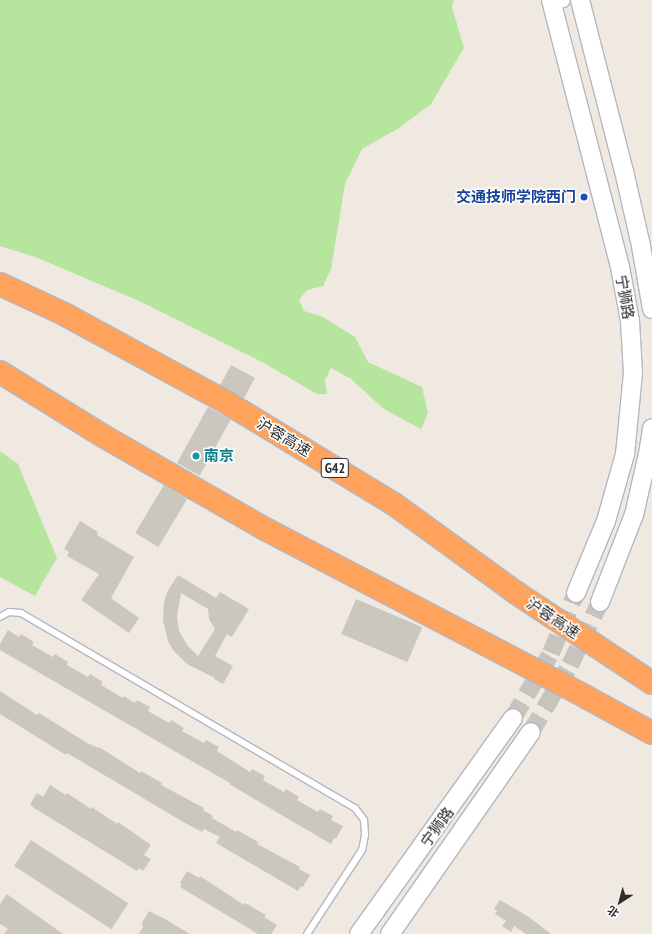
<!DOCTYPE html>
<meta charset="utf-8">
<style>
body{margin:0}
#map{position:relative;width:652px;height:934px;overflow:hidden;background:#efe9e1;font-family:"PT Sans Narrow","Noto Sans SC",sans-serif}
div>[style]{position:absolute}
.green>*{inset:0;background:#b6e59e}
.building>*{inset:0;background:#cbc7bf;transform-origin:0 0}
.secondary-tunnel>*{height:18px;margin-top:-9px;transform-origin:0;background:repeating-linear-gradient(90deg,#c8c4bd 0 18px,transparent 0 27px)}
.roads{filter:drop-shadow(1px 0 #b4b7c1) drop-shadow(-1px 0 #b4b7c1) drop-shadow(0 1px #b4b7c1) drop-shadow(0 -1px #b4b7c1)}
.service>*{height:6px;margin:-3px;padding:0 3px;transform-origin:3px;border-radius:3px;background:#fff}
.minor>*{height:13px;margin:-6.5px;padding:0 6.5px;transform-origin:6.5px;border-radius:6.5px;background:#fff}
.secondary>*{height:18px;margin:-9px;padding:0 9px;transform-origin:9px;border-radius:9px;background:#fff}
.motorway>*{height:22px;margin:-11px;padding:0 11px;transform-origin:11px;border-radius:11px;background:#ffa35c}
.dots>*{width:11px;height:11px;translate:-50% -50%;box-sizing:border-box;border:2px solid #fff;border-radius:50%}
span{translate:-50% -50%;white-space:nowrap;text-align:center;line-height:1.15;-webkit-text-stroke:3px #fff;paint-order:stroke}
.shield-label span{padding:1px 3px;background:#fff;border:1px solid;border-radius:3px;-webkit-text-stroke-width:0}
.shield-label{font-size:14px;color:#2e2e2e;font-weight:700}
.transit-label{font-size:15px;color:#164399;font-weight:700}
.right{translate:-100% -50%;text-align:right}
.street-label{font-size:15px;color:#2e2e2e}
.culture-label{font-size:15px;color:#0d838f;font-weight:700}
.left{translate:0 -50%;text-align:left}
.north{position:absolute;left:600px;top:882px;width:40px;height:40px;-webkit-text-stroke:3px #fff;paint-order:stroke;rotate:216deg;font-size:11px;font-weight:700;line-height:16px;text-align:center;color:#2e2e2e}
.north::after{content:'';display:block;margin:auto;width:14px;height:18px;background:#2e2e2e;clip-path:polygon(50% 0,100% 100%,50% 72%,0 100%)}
</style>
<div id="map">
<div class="green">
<i style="clip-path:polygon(0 0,454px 0,452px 7px,464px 48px,431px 104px,399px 128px,362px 149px,345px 184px,331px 269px,323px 286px,307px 290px,299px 300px,304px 311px,323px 317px,355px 337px,368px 362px,422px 387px,428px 413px,421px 429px,384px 409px,351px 379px,331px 368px,325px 380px,327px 394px,317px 394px,262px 362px,137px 300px,35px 257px,0 246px)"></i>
<i style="clip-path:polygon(0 451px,18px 464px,57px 558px,35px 596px,0 577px)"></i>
</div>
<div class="building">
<i style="left:231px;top:365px;width:27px;height:23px;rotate:28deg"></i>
<i style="left:208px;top:407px;width:26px;height:64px;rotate:29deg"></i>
<i style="left:164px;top:485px;width:27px;height:56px;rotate:31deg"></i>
<i style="clip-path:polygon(80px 521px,98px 532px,97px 535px,134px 557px,111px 598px,139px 618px,129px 633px,81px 600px,99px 574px,67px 556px,69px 552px,64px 549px)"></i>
<i style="clip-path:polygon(evenodd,178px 575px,216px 598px,220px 592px,249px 609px,232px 637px,227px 634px,215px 656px,233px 666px,223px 684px,214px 679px,215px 678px,187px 664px,173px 650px,168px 641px,163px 621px,164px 602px,167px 592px,178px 575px,181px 593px,208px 609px,209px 619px,215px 629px,198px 656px,187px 645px,179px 631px,177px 616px,181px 593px)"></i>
<i style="left:356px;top:599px;width:72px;height:38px;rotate:23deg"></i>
<i style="clip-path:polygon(8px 630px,19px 637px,21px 634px,34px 642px,32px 645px,53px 657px,55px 654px,68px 662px,67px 665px,88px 677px,90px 674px,103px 682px,101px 685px,123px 698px,124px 696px,135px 703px,137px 700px,150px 707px,148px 711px,169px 723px,171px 720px,184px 728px,182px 731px,204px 743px,206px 740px,219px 747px,217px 751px,250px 772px,252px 769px,265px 776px,263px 780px,284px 792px,286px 789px,299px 797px,297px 800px,318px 812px,320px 809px,333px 816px,331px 820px,343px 826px,336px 839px,334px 838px,331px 844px,229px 784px,230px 783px,202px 767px,0 650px,0 644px)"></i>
<i style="clip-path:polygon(0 691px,37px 715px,39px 713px,87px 743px,99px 748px,99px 747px,140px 773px,141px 771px,162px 783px,161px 785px,204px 808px,203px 810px,213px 816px,212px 818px,236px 832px,237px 830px,258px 842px,257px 844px,300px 867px,299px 869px,310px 875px,303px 887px,301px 886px,298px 891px,216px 843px,220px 837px,204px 829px,202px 832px,185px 823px,67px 753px,66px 755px,0 714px)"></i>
<i style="clip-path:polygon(50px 785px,66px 795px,67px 793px,91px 809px,92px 807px,117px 824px,118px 822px,151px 845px,144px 855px,151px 859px,143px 871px,139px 868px,137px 871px,34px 808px,30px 804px,37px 793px,43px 797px)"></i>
<i style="left:31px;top:840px;width:116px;height:31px;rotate:33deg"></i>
<i style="clip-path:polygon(187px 871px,199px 878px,200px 876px,244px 905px,245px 903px,266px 915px,264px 917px,277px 925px,271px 934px,258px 934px,180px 887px,182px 884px,180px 883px)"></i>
<i style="clip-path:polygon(7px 894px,22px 905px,63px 934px,4px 934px,8px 929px,0 924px,0 904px)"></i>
<i style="clip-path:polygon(500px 900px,529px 917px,551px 934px,526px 934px,514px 926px,511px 932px,502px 926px,506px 921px,495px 914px,497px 911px,494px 909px)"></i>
<i style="clip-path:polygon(149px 911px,165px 919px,190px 934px,139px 934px,143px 927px,142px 923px)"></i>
</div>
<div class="secondary-tunnel">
<i style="left:513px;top:718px;width:75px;rotate:-59.7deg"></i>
<i style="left:551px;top:653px;width:65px;rotate:-67.4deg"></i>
<i style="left:531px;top:732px;width:78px;rotate:-59.8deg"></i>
<i style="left:570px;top:665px;width:70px;rotate:-64.5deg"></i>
</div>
<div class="roads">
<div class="service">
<i style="left:0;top:617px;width:10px;rotate:-29deg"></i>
<i style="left:9px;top:612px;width:12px;rotate:5deg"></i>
<i style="left:21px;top:613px;width:387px;rotate:30.3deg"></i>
<i style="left:355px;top:808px;width:15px;rotate:53deg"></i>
<i style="left:364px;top:820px;width:15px;rotate:86deg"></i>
<i style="left:365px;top:835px;width:15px;rotate:101deg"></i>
<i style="left:362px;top:850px;width:100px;rotate:123.2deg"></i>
</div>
<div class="minor">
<i style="left:551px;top:3px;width:12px;rotate:-14deg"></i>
</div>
<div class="secondary">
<i style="left:551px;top:0;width:276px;rotate:75.5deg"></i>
<i style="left:620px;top:267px;width:55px;rotate:79.5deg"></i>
<i style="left:630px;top:321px;width:52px;rotate:86.7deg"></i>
<i style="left:633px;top:373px;width:81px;rotate:95.6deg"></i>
<i style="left:625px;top:454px;width:70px;rotate:105.8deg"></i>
<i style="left:606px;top:521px;width:78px;rotate:112.6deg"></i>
<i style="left:580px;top:0;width:177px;rotate:75.6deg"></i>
<i style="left:624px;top:171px;width:77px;rotate:77.2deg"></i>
<i style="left:641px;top:246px;width:64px;rotate:80.1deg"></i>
<i style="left:600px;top:602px;width:93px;rotate:-68.7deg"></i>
<i style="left:634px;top:515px;width:63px;rotate:-77.1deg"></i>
<i style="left:648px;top:454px;width:26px;rotate:-81deg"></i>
<i style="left:359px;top:934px;width:265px;rotate:-54.5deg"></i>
<i style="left:390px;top:934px;width:246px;rotate:-55.1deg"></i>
</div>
<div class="motorway">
<i style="left:0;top:284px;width:71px;rotate:25.1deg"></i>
<i style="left:64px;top:314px;width:184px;rotate:28.5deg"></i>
<i style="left:226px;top:402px;width:197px;rotate:31.3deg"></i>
<i style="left:394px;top:504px;width:150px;rotate:36deg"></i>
<i style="left:515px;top:592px;width:164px;rotate:33.6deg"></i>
<i style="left:0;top:372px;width:123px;rotate:31.8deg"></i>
<i style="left:105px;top:437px;width:187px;rotate:29.9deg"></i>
<i style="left:267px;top:530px;width:360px;rotate:27.6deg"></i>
<i style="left:586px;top:697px;width:75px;rotate:28.6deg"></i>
</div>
</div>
<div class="dots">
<i style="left:584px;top:197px;background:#1a4fb4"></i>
<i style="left:196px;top:456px;background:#0f9aa8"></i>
</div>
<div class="shield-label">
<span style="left:335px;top:468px">G42</span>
</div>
<div class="transit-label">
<span class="right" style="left:576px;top:197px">交通技师学院西门</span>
</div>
<div class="street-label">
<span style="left:625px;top:297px;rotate:80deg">宁狮路</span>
<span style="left:284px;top:437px;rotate:31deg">沪蓉高速</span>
<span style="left:553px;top:618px;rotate:34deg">沪蓉高速</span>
<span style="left:437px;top:827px;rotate:-54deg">宁狮路</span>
</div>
<div class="culture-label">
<span class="left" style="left:204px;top:456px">南京</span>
</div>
<div class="north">北</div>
</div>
